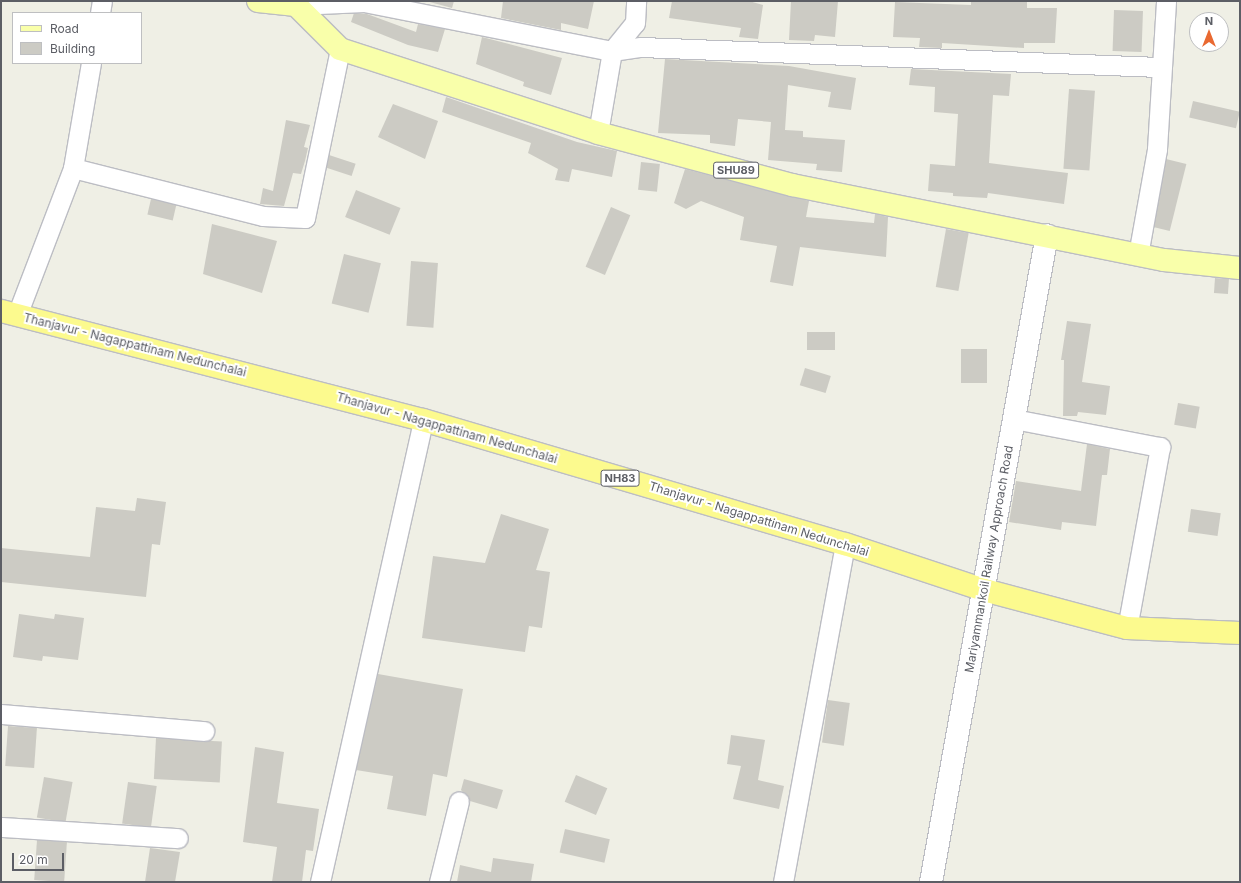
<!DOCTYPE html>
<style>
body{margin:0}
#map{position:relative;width:1241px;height:883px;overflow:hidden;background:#efefe5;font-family:Inter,sans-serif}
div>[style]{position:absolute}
.building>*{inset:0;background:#cccbc4;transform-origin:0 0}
.roads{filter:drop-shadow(1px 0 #bcbdc3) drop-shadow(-1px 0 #bcbdc3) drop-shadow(0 1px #bcbdc3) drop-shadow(0 -1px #bcbdc3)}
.street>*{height:19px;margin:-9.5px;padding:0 9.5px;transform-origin:9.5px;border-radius:9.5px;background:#fff}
.secondary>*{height:22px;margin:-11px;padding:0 11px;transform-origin:11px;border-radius:11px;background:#fff}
.primary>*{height:22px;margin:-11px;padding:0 11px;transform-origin:11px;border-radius:11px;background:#f9ffaa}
.highway>*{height:22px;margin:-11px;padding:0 11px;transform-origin:11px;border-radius:11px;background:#fcfa8e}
span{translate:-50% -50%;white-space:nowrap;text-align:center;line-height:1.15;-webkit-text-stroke:4px #fff;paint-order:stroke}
.shield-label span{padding:1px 3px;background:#fff;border:1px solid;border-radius:3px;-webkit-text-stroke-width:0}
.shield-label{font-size:11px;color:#5c5e65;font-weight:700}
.street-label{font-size:12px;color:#5c5e65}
.frame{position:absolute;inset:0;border:2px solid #5c5e65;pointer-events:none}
.legend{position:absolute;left:12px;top:12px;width:130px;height:52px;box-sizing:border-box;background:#fff;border:1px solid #bebfc1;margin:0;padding:5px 7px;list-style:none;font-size:12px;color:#5c5e65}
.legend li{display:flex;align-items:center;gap:8px;height:20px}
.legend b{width:20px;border:1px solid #bebfc1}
.north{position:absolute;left:1189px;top:12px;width:40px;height:40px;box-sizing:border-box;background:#fff;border:1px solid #bebfc1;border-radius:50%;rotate:0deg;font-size:11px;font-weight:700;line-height:16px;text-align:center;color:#5c5e65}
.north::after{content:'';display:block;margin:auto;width:14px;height:18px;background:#e96931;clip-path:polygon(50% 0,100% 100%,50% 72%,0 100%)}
.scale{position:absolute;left:12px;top:853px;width:52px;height:18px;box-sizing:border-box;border:2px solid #5c5e65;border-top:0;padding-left:5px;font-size:12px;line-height:14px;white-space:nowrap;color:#5c5e65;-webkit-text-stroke:3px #fff;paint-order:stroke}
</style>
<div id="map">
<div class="building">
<i style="clip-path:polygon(426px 1px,454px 1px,452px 8px)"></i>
<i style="clip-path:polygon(503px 1px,594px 1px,588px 29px,561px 23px,561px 30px,501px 18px)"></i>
<i style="clip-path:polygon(672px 1px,749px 1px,763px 5px,758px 39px,739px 37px,741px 28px,669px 18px)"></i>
<i style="clip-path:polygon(791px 1px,838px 1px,835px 37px,815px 35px,814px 41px,789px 40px)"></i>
<i style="clip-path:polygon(971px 1px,1027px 1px,1027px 8px,1057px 8px,1055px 43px,1024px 43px,1024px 48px,942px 43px,942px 48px,919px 47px,920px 38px,893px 37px,895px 2px,971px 5px)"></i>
<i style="left:1114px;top:10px;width:29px;height:41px;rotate:2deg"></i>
<i style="clip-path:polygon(354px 13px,367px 14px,416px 32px,418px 24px,445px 29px,438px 52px,408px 45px,351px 22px)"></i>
<i style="clip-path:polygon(482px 37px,562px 58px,551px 95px,523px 86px,524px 82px,476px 64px)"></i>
<i style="clip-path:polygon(665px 59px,789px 66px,856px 78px,851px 110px,828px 107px,831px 92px,788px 85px,785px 130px,803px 131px,803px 137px,845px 140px,842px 172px,816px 170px,817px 164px,768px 160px,771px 122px,738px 119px,735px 146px,710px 143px,710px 135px,658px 133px)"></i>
<i style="clip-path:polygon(911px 69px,1011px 74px,1009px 96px,993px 95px,989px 163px,1068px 173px,1064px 204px,988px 193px,987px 198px,953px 196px,953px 193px,928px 191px,930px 164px,955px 166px,958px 114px,934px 112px,935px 87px,909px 85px)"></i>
<i style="left:1069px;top:89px;width:26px;height:80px;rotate:4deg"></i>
<i style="clip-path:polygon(446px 97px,577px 142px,617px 151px,612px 177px,572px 169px,569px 182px,555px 180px,558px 169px,528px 153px,531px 143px,442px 112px)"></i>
<i style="left:1193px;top:101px;width:48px;height:17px;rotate:13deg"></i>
<i style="clip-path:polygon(393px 104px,438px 121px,425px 159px,378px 137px)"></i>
<i style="clip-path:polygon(286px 120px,310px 125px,304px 147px,308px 148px,305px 161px,301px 174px,293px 173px,284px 206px,260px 204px,263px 188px,273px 191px)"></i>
<i style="left:329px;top:155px;width:28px;height:13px;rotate:18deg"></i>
<i style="left:1166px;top:159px;width:21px;height:69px;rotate:14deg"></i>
<i style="left:641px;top:162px;width:19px;height:28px;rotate:6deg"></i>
<i style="clip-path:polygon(685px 169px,809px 201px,806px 217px,874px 223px,875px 214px,888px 217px,886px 257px,800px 247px,793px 286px,770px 282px,777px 246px,740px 240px,744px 217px,701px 201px,686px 209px,674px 203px)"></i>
<i style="left:356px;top:190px;width:48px;height:29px;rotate:22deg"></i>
<i style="left:151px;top:199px;width:26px;height:16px;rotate:13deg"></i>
<i style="left:611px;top:207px;width:21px;height:65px;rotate:23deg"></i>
<i style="clip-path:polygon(212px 224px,277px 241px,262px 293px,203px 274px)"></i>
<i style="left:946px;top:229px;width:23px;height:59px;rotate:10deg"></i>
<i style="left:344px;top:254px;width:38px;height:51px;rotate:14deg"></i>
<i style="left:411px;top:261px;width:27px;height:65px;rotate:4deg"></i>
<i style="left:1215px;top:278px;width:14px;height:15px;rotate:4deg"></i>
<i style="clip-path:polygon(1067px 321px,1091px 324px,1082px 382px,1110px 386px,1106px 415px,1078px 412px,1077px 416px,1063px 416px,1064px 360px,1061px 360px)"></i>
<i style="left:807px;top:332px;width:28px;height:18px"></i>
<i style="left:961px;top:349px;width:26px;height:34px"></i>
<i style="left:805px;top:368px;width:27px;height:18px;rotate:17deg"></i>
<i style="left:1178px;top:403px;width:22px;height:22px;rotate:10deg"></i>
<i style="clip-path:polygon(1087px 444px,1110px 449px,1107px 475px,1102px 475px,1096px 526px,1062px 522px,1061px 530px,1009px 522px,1016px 481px,1081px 491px)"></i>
<i style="clip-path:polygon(137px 498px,166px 502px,160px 545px,152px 544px,146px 597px,1px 582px,1px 548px,90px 557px,96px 507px,135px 511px)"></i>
<i style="left:1191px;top:509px;width:30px;height:23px;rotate:8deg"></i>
<i style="clip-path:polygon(501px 514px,549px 529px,536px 570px,550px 572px,542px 628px,529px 626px,525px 652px,422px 638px,433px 556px,485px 563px)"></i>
<i style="clip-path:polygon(19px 614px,54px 619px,55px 614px,84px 618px,78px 660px,43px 656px,42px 661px,13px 657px)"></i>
<i style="clip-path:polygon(378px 674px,463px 689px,447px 777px,433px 774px,426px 816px,387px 809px,393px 776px,356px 770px)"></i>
<i style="left:828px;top:700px;width:22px;height:43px;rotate:8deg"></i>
<i style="left:8px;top:726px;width:29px;height:40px;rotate:4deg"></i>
<i style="clip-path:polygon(731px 735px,765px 740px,758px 780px,784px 786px,779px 809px,733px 799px,741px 766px,727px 764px)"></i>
<i style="left:156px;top:738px;width:66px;height:41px;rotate:3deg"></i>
<i style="clip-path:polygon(255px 747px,284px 752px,277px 803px,319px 809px,313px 851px,306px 850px,302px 882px,272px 882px,277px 847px,243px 842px)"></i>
<i style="left:576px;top:775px;width:34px;height:29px;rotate:23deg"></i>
<i style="left:44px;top:777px;width:29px;height:41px;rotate:10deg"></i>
<i style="clip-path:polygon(464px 779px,503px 790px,497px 809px,470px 801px,461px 790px)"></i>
<i style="left:128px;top:782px;width:29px;height:42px;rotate:8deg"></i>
<i style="left:565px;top:829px;width:46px;height:24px;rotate:13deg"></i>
<i style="left:37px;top:840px;width:30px;height:40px;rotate:4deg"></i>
<i style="clip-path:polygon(150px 848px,180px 852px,175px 882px,145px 882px)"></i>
<i style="clip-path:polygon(493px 858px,534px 864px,531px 882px,457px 882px,460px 865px,491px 872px)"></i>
</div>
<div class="roads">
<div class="street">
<i style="left:296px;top:5px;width:68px;rotate:-2.5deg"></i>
<i style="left:364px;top:2px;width:253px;rotate:11.2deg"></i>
<i style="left:612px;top:51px;width:29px;rotate:-8deg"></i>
<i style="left:641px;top:47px;width:519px;rotate:2.21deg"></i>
<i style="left:100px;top:13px;width:12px;rotate:-81deg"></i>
<i style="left:598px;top:133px;width:83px;rotate:-80.3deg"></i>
<i style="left:612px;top:51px;width:36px;rotate:-51deg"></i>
<i style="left:635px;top:23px;width:22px;rotate:-87deg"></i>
<i style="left:73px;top:168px;width:196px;rotate:14.2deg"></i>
<i style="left:263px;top:216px;width:42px;rotate:2.7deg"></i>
<i style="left:305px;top:218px;width:173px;rotate:-78.3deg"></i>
<i style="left:1138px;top:255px;width:108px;rotate:-79.8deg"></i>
<i style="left:1157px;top:149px;width:148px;rotate:-86.5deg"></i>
<i style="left:17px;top:315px;width:157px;rotate:-69.1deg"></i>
<i style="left:73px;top:168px;width:107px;rotate:-80.3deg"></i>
<i style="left:1014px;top:419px;width:149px;rotate:10.9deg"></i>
<i style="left:1160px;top:447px;width:184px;rotate:100.3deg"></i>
<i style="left:1px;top:714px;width:204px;rotate:4.8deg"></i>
<i style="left:1px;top:827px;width:177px;rotate:3.6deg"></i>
<i style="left:320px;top:882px;width:473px;rotate:-77.4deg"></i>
<i style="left:439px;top:882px;width:83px;rotate:-76.1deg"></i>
<i style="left:783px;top:882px;width:344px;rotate:-79.6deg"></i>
</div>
<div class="secondary">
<i style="left:931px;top:882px;width:657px;rotate:-79.84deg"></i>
</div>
<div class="primary">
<i style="left:258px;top:1px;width:38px;rotate:6deg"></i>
<i style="left:296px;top:5px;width:62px;rotate:45deg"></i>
<i style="left:340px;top:49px;width:271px;rotate:18deg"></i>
<i style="left:598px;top:133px;width:201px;rotate:15deg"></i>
<i style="left:792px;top:185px;width:379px;rotate:11.4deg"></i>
<i style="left:1164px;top:260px;width:76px;rotate:6deg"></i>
</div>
<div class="highway">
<i style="left:1px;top:311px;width:436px;rotate:14.5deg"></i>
<i style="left:423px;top:420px;width:440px;rotate:16.4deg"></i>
<i style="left:845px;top:544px;width:146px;rotate:18.3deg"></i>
<i style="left:984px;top:590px;width:148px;rotate:14.9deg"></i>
<i style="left:1127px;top:628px;width:113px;rotate:2.5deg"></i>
</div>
</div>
<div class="shield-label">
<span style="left:736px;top:170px">SHU89</span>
<span style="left:620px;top:478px">NH83</span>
</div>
<div class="street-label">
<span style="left:135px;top:345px;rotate:14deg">Thanjavur - Nagappattinam Nedunchalai</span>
<span style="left:447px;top:428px;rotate:16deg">Thanjavur - Nagappattinam Nedunchalai</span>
<span style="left:759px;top:519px;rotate:17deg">Thanjavur - Nagappattinam Nedunchalai</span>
<span style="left:989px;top:559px;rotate:-80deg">Mariyammankoil Railway Approach Road</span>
</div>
<div class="frame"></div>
<ul class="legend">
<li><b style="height:5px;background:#f9ffaa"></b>Road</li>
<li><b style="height:11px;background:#cccbc4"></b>Building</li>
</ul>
<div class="north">N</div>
<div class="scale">20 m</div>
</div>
